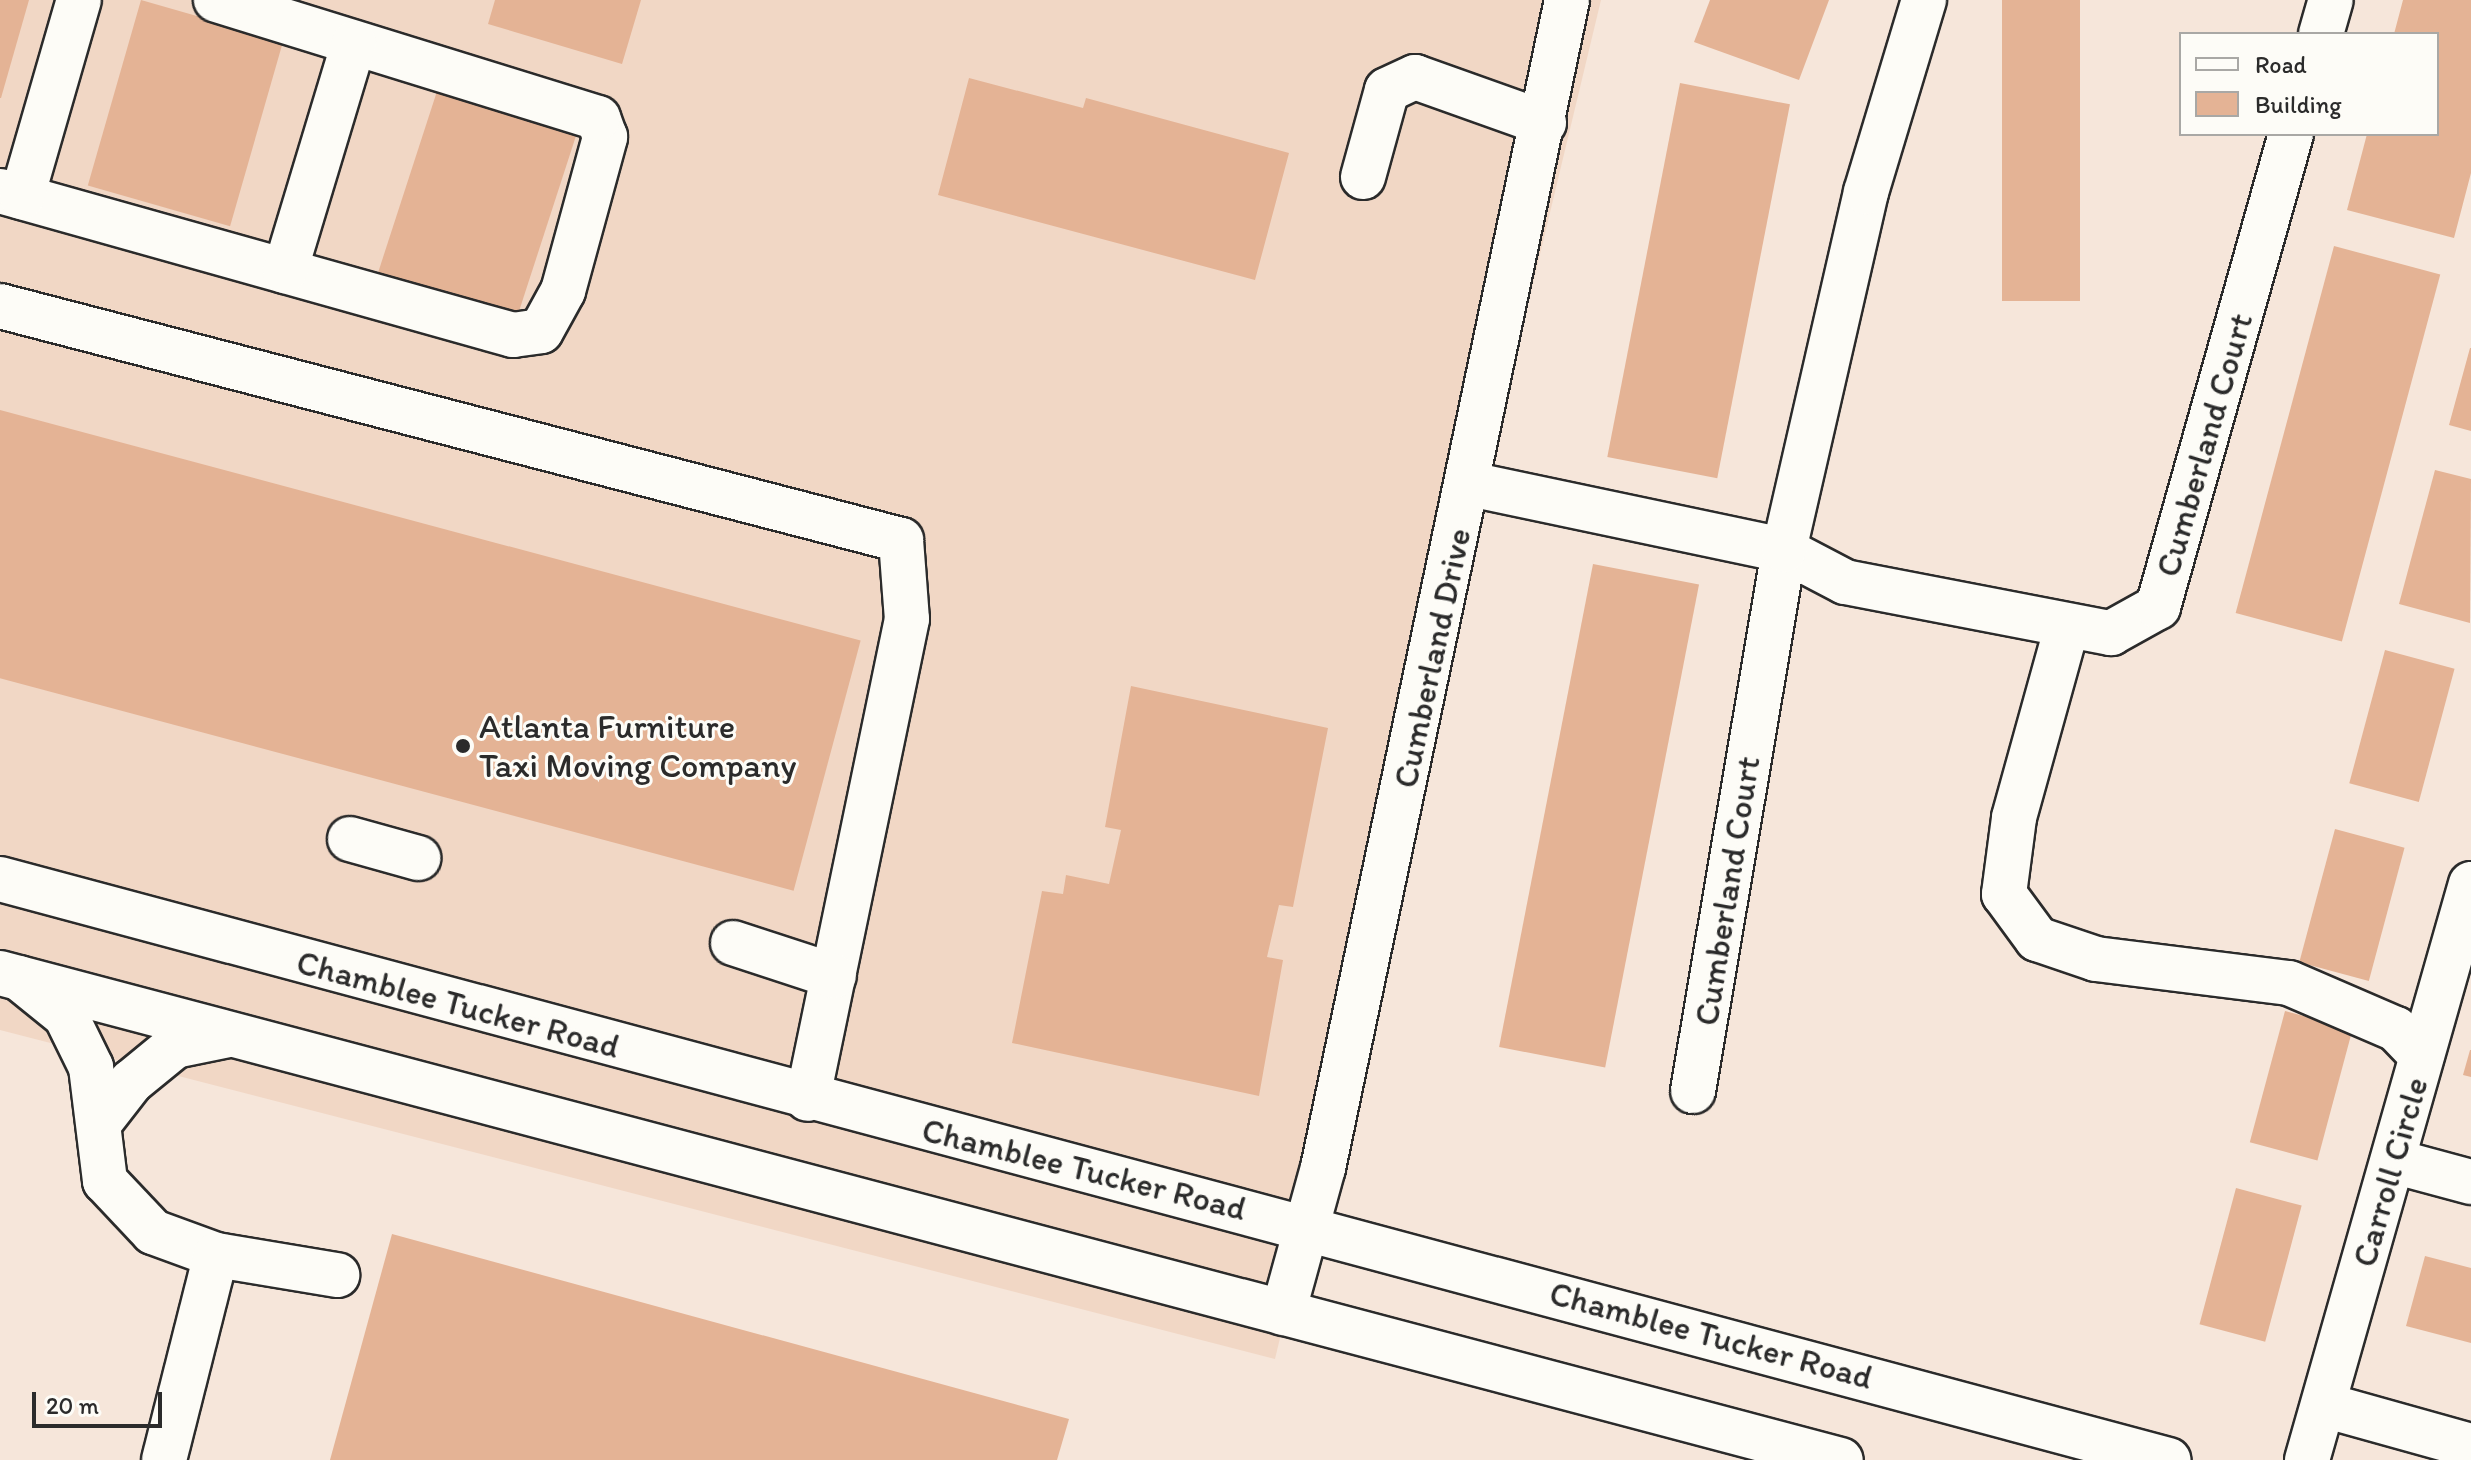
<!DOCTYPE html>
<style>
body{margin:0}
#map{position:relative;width:2471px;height:1460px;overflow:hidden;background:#f6e6da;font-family:Itim,sans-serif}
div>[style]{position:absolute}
.built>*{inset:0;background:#f1d7c5}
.building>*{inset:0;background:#e4b395;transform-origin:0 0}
.roads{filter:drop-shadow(2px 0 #2b2b2b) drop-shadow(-2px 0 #2b2b2b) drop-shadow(0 2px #2b2b2b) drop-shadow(0 -2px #2b2b2b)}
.minor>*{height:44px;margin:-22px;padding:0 22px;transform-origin:22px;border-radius:22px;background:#fdfcf7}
.major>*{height:44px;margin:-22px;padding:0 22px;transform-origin:22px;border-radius:22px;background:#fdfcf7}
.dots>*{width:22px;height:22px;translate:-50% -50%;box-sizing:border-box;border:4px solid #fdfcf7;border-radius:50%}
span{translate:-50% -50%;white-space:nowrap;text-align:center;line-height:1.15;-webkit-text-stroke:6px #fdfcf7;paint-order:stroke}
.street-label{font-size:34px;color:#2b2b2b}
.poi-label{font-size:34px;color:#2b2b2b}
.left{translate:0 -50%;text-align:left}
.legend{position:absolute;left:2179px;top:32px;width:260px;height:104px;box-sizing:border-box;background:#fdfcf7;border:2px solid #a9a8a5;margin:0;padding:10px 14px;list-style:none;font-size:24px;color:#2b2b2b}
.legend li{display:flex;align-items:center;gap:16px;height:40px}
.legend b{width:40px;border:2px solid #a9a8a5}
.scale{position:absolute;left:32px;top:1392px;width:130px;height:36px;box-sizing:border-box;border:4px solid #2b2b2b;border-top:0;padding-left:10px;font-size:24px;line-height:28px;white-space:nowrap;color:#2b2b2b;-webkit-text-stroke:6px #fdfcf7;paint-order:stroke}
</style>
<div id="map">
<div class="built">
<i style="clip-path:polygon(0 0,1601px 0,1275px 1359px,0 1030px)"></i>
</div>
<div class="building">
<i style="clip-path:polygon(0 0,29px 0,1px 98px,0 98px)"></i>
<i style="left:141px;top:0;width:148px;height:193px;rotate:16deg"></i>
<i style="clip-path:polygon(495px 0,641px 0,622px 64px,488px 24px)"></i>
<i style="clip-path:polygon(1710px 0,1829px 0,1799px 80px,1694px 42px)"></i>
<i style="left:2002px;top:0;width:78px;height:301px"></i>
<i style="clip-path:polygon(2403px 0,2471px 0,2471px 173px,2454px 238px,2347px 210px,2367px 134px,2437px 134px,2437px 34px,2394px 34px)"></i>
<i style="clip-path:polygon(969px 78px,1083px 108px,1086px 98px,1289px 153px,1255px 280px,938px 195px)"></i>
<i style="left:440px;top:82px;width:146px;height:200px;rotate:18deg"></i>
<i style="left:1680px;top:83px;width:112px;height:381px;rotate:11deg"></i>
<i style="left:2334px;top:246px;width:110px;height:380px;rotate:15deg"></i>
<i style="clip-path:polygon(2470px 348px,2471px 348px,2471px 431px,2449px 425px)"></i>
<i style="left:0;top:410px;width:891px;height:259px;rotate:15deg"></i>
<i style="clip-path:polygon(2435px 470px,2471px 479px,2470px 623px,2399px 604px)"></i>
<i style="left:1593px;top:564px;width:108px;height:492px;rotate:11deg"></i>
<i style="left:2385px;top:650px;width:72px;height:138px;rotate:15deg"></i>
<i style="clip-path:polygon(1131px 686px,1328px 728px,1293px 907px,1279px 905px,1267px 957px,1283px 960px,1259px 1096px,1012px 1043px,1042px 891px,1063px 894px,1066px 875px,1109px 884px,1121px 830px,1105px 827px)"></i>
<i style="left:2335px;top:829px;width:72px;height:138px;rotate:15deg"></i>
<i style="left:2285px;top:1011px;width:70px;height:136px;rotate:15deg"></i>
<i style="clip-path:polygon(2470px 1050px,2471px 1050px,2471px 1077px,2463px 1075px)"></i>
<i style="left:2236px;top:1188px;width:68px;height:141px;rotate:15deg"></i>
<i style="clip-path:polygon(392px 1234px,1069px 1419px,1057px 1460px,330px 1460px)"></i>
<i style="clip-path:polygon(2425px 1256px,2471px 1268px,2471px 1343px,2406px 1326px)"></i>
</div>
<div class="roads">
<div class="minor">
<i style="left:2321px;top:34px;width:35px;rotate:-74deg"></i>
<i style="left:1363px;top:177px;width:90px;rotate:-74.6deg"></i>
<i style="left:1387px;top:90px;width:31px;rotate:-25deg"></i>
<i style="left:1415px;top:77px;width:137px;rotate:19.6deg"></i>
<i style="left:0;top:191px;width:533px;rotate:15.68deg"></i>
<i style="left:513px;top:335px;width:28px;rotate:-8deg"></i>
<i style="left:541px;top:331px;width:46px;rotate:-61.2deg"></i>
<i style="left:563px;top:291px;width:160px;rotate:-74.7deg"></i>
<i style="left:605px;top:137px;width:20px;rotate:-110deg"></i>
<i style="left:598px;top:118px;width:400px;rotate:-162.8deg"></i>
<i style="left:22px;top:197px;width:205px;rotate:-73.9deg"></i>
<i style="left:285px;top:271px;width:238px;rotate:-73.2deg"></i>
<i style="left:0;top:306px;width:931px;rotate:14.56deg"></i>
<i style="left:901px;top:540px;width:79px;rotate:85.7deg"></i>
<i style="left:907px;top:619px;width:490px;rotate:101.7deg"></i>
<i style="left:1470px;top:484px;width:321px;rotate:11.9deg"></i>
<i style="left:1784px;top:550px;width:69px;rotate:27.7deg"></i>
<i style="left:1845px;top:582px;width:271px;rotate:10.9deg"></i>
<i style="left:2111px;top:633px;width:54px;rotate:-29deg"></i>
<i style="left:2158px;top:607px;width:491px;rotate:-74.3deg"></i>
<i style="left:2066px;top:630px;width:195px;rotate:105.5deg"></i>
<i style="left:2014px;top:818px;width:77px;rotate:97.5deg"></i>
<i style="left:2004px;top:894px;width:56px;rotate:53.7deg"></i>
<i style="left:2037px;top:939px;width:62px;rotate:18.7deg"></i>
<i style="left:2096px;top:959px;width:194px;rotate:7.1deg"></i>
<i style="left:2289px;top:983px;width:116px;rotate:23.3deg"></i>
<i style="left:2396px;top:1029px;width:37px;rotate:46deg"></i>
<i style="left:350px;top:839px;width:71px;rotate:15.6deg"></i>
<i style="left:733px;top:943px;width:106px;rotate:18.1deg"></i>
<i style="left:19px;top:978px;width:60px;rotate:39deg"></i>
<i style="left:66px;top:1016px;width:57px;rotate:63.9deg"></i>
<i style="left:91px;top:1067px;width:115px;rotate:83deg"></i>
<i style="left:105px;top:1181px;width:70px;rotate:46.7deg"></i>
<i style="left:153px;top:1232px;width:67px;rotate:20.1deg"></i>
<i style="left:1693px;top:1091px;width:549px;rotate:-80.45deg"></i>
<i style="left:1784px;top:550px;width:367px;rotate:-77.1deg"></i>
<i style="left:1866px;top:192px;width:201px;rotate:-73.2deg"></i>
<i style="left:100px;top:1122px;width:51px;rotate:-52.2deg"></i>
<i style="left:131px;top:1082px;width:57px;rotate:-39.3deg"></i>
<i style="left:175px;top:1046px;width:55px;rotate:-11.5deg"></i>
<i style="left:2393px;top:1161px;width:81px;rotate:15.1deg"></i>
<i style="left:1283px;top:1313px;width:150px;rotate:-74.6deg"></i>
<i style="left:1323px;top:1168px;width:1193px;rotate:-78.2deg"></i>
<i style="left:2324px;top:1405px;width:153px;rotate:15.6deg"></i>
<i style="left:164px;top:1460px;width:211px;rotate:-75.8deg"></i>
<i style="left:216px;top:1255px;width:123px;rotate:9.4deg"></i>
<i style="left:2307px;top:1460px;width:599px;rotate:-74.11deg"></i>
</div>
<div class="major">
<i style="left:0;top:879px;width:2245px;rotate:15deg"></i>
<i style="left:0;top:973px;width:1904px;rotate:14.82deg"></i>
</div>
</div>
<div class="dots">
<i style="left:463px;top:746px;background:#2b2b2b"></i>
</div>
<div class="street-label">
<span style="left:2204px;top:445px;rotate:-74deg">Cumberland Court</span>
<span style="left:1432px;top:658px;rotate:-78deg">Cumberland Drive</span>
<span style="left:1727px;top:891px;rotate:-81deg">Cumberland Court</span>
<span style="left:458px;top:1004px;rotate:15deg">Chamblee Tucker Road</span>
<span style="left:1084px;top:1169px;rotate:14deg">Chamblee Tucker Road</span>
<span style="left:2390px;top:1172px;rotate:-74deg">Carroll Circle</span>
<span style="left:1711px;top:1335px;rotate:15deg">Chamblee Tucker Road</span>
</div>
<div class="poi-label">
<span class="left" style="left:479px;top:746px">Atlanta Furniture<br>Taxi Moving Company</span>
</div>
<ul class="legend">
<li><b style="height:10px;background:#fdfcf7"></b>Road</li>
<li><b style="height:22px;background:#e4b395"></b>Building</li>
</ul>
<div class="scale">20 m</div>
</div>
